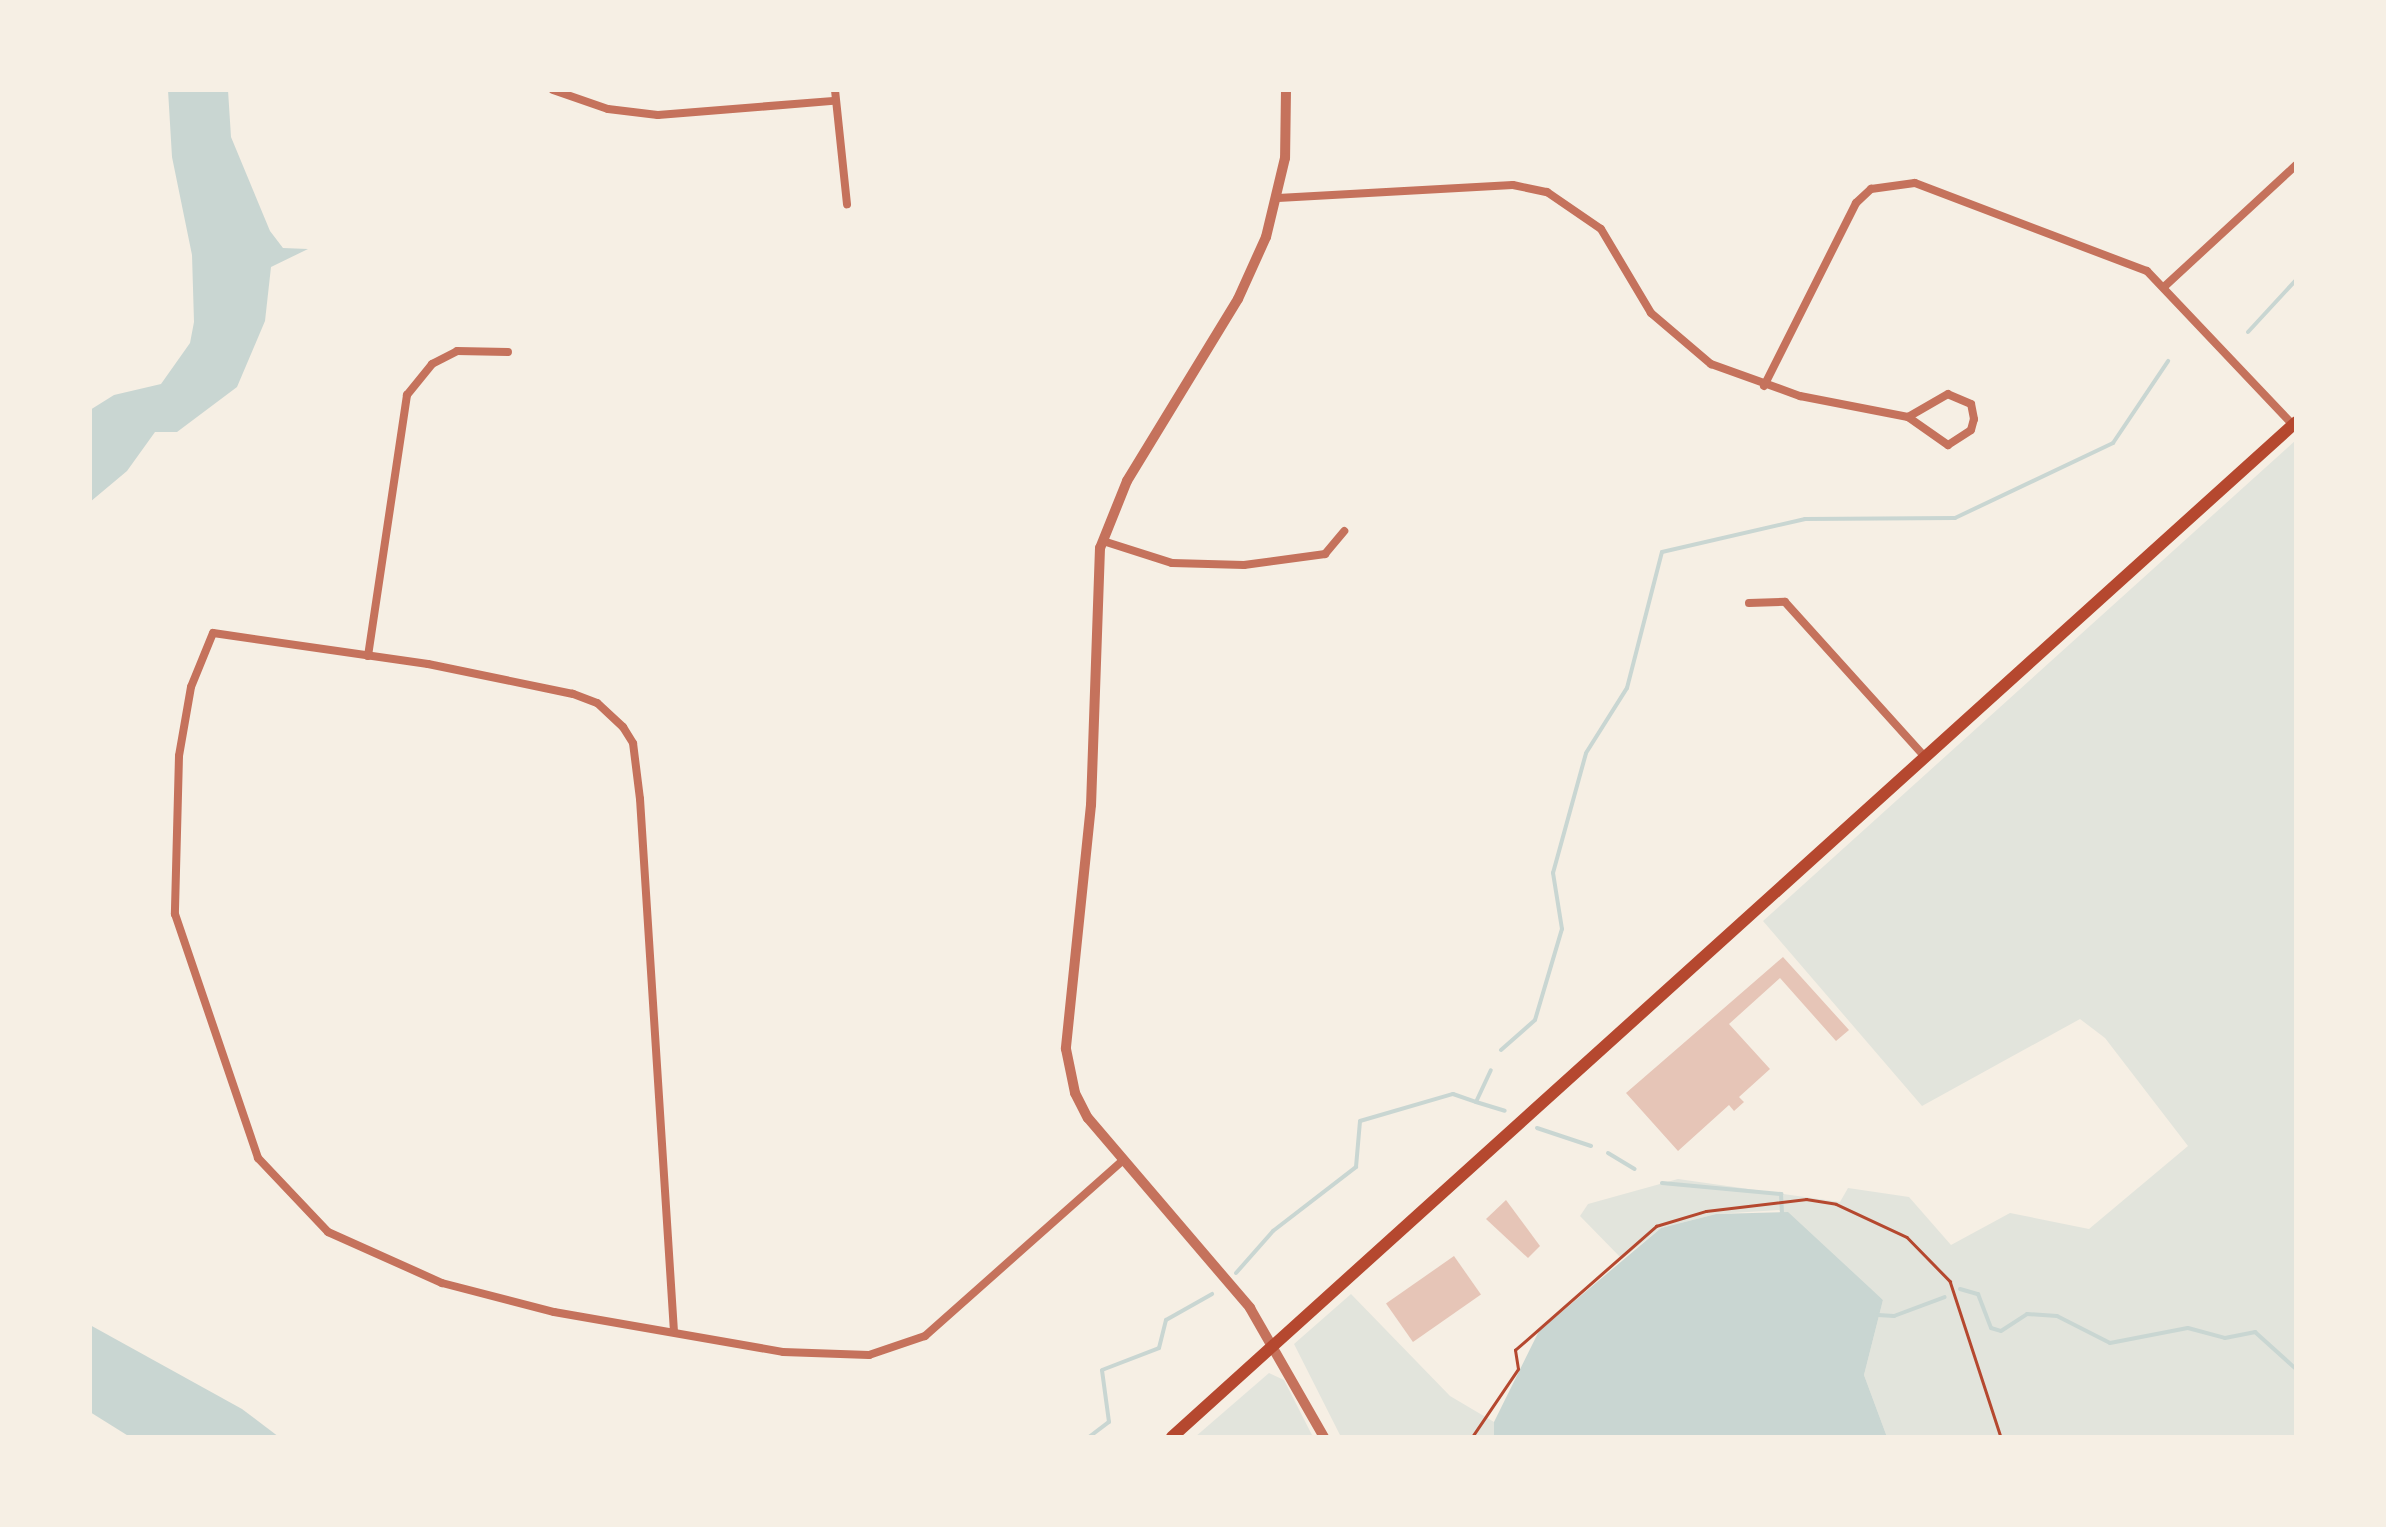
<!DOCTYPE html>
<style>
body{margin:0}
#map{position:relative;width:2386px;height:1527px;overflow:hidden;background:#f6efe4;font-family:Montserrat,sans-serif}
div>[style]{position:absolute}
.green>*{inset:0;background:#e2e4dc}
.water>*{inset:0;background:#c9d6d2}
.stream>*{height:4px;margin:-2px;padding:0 2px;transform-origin:2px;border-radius:2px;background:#c9d6d2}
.building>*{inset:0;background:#e6c5b7;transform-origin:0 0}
.path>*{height:2.5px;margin:-1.25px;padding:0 1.25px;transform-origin:1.25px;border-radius:1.25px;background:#b5482f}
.minor>*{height:8px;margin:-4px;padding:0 4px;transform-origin:4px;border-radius:4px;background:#c5725c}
.tertiary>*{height:10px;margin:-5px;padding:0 5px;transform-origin:5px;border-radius:5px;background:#c5725c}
.primary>*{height:12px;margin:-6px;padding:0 6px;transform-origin:6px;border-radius:6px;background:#b5482f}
span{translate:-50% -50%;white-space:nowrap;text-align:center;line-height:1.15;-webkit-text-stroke:8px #f6efe4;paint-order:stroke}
.frame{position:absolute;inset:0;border:92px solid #f6efe4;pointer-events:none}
</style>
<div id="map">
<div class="green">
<i style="clip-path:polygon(2296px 440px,2296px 1437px,1887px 1437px,1864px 1375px,1883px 1300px,1779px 1210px,1716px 1214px,1661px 1228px,1622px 1259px,1580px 1216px,1588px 1204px,1678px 1179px,1840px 1202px,1848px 1188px,1909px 1197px,1951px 1245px,2010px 1213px,2089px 1229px,2188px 1146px,2105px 1038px,2080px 1019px,1922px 1106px,1763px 921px)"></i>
<i style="clip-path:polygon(1351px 1294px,1450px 1396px,1494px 1422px,1494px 1437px,1341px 1437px,1294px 1344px)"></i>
<i style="clip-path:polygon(1269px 1373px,1284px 1380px,1313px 1437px,1195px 1437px)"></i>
</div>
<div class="water">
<i style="clip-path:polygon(168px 90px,228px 90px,231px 137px,270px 231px,283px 248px,308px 249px,271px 267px,265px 321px,237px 387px,177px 432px,155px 432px,127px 471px,90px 502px,90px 410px,114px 395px,161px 384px,190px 343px,194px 322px,192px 255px,172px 157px)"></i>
<i style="clip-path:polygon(1788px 1212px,1883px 1300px,1864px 1375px,1887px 1437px,1494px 1437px,1494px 1422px,1539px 1331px,1661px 1228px,1716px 1214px)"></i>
<i style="clip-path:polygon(90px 1325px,242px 1409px,279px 1437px,130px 1437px,90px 1412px)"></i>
</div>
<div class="stream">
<i style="left:2248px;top:332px;width:71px;rotate:-47.3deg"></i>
<i style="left:1501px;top:1050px;width:45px;rotate:-41.4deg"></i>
<i style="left:1535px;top:1020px;width:95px;rotate:-73.5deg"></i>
<i style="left:1562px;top:929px;width:57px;rotate:-99.1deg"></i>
<i style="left:1553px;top:873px;width:124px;rotate:-74.6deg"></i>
<i style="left:1586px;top:753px;width:77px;rotate:-57.8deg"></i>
<i style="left:1627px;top:688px;width:140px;rotate:-75.6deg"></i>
<i style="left:1662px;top:552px;width:147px;rotate:-13deg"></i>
<i style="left:1805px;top:519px;width:150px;rotate:-0.4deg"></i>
<i style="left:1955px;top:518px;width:175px;rotate:-25.4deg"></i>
<i style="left:2113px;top:443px;width:99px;rotate:-56.1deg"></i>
<i style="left:1476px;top:1102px;width:30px;rotate:17deg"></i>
<i style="left:1537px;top:1128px;width:57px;rotate:18.4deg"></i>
<i style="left:1608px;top:1153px;width:31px;rotate:31deg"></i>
<i style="left:1662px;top:1183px;width:120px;rotate:5.3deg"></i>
<i style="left:1781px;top:1194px;width:21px;rotate:87deg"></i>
<i style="left:1236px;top:1273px;width:56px;rotate:-48.6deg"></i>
<i style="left:1273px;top:1231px;width:105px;rotate:-37.6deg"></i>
<i style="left:1356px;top:1167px;width:46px;rotate:-85deg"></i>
<i style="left:1360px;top:1121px;width:97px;rotate:-16.2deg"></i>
<i style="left:1453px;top:1094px;width:24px;rotate:19deg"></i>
<i style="left:1476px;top:1102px;width:35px;rotate:-65deg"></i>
<i style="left:1960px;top:1289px;width:19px;rotate:16deg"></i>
<i style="left:1978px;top:1294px;width:36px;rotate:69deg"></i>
<i style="left:1991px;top:1328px;width:10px;rotate:17deg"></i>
<i style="left:2001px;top:1331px;width:31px;rotate:-33deg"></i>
<i style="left:2027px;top:1314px;width:30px;rotate:4deg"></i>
<i style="left:2057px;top:1316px;width:59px;rotate:27deg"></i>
<i style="left:2110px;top:1343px;width:79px;rotate:-10.9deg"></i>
<i style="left:2188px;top:1328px;width:38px;rotate:15deg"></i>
<i style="left:2225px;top:1338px;width:31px;rotate:-11deg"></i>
<i style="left:2255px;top:1332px;width:55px;rotate:42.1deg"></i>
<i style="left:1878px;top:1315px;width:16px;rotate:4deg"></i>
<i style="left:1894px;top:1316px;width:54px;rotate:-20.4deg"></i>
<i style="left:1089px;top:1437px;width:25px;rotate:-37deg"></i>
<i style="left:1109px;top:1422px;width:52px;rotate:-97.7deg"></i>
<i style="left:1102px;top:1370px;width:61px;rotate:-21.1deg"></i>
<i style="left:1159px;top:1348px;width:29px;rotate:-76deg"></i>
<i style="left:1166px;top:1320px;width:53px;rotate:-29.5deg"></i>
</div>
<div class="building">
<i style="clip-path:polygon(1783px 957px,1849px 1030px,1836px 1041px,1780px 978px,1729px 1024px,1770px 1069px,1739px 1097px,1744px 1102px,1734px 1111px,1729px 1105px,1678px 1151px,1626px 1093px)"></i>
<i style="clip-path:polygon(1506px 1200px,1540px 1246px,1528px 1258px,1486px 1219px)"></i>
<i style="left:1454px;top:1256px;width:47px;height:83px;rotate:55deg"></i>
</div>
<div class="path">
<i style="left:1472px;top:1437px;width:82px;rotate:-55.9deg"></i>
<i style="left:1518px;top:1369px;width:19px;rotate:-99deg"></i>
<i style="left:1515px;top:1350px;width:188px;rotate:-41.3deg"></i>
<i style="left:1656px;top:1226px;width:52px;rotate:-16.7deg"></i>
<i style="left:1706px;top:1211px;width:101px;rotate:-6.8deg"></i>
<i style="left:1806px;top:1199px;width:30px;rotate:9deg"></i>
<i style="left:1836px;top:1204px;width:78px;rotate:24.9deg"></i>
<i style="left:1907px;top:1237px;width:62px;rotate:45.7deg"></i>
<i style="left:1950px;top:1281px;width:164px;rotate:71.9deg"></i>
</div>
<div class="minor">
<i style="left:553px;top:90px;width:58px;rotate:19.1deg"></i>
<i style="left:608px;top:109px;width:50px;rotate:6.8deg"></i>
<i style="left:658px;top:115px;width:176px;rotate:-4.6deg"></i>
<i style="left:835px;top:90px;width:115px;rotate:84deg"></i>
<i style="left:1278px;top:198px;width:235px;rotate:-3.2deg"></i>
<i style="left:1513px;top:185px;width:35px;rotate:12deg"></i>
<i style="left:1547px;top:192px;width:65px;rotate:34.4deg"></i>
<i style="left:1601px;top:229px;width:98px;rotate:59.2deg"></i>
<i style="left:1651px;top:313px;width:79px;rotate:40.4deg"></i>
<i style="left:1711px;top:364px;width:95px;rotate:19.8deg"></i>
<i style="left:1800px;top:396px;width:110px;rotate:11deg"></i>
<i style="left:1908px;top:417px;width:49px;rotate:35deg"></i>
<i style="left:1948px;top:445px;width:27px;rotate:-33deg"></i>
<i style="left:1971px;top:430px;width:11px;rotate:-75deg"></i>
<i style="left:1974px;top:419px;width:15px;rotate:-101deg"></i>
<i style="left:1971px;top:404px;width:25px;rotate:-157deg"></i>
<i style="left:1948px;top:394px;width:46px;rotate:150.1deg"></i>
<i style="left:2165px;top:286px;width:178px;rotate:-42.7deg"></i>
<i style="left:1764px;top:386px;width:205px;rotate:-63.3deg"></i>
<i style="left:1856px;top:203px;width:21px;rotate:-43deg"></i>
<i style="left:1871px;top:189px;width:44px;rotate:-7.8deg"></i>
<i style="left:1915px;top:183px;width:248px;rotate:20.8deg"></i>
<i style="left:2147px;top:271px;width:212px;rotate:46.5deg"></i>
<i style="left:1103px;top:541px;width:72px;rotate:17.7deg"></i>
<i style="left:1172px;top:563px;width:72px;rotate:1.6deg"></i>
<i style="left:1244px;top:565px;width:82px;rotate:-7.7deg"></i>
<i style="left:1325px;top:554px;width:30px;rotate:-50deg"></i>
<i style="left:1749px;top:603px;width:36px;rotate:-2deg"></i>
<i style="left:1785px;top:602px;width:207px;rotate:47.9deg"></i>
<i style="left:368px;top:656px;width:264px;rotate:-81.5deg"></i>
<i style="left:407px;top:395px;width:40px;rotate:-51deg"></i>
<i style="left:432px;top:364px;width:28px;rotate:-27deg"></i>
<i style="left:457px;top:351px;width:51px;rotate:1.1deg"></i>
<i style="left:674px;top:1332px;width:534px;rotate:-93.65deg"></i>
<i style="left:640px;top:799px;width:56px;rotate:-97.1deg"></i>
<i style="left:633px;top:743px;width:19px;rotate:-122deg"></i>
<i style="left:623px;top:727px;width:35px;rotate:-137deg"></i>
<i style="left:597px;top:703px;width:26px;rotate:-159deg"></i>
<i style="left:573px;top:694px;width:148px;rotate:-168.3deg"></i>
<i style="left:428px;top:664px;width:217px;rotate:-171.8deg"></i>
<i style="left:213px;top:633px;width:58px;rotate:112.2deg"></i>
<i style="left:191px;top:687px;width:70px;rotate:99.9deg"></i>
<i style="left:179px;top:756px;width:158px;rotate:91.5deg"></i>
<i style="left:175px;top:914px;width:258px;rotate:71.2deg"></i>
<i style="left:258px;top:1158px;width:102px;rotate:46.6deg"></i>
<i style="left:328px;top:1232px;width:125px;rotate:24.1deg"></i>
<i style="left:442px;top:1283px;width:116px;rotate:14.5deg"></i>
<i style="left:554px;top:1312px;width:232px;rotate:9.9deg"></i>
<i style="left:783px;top:1352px;width:86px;rotate:2deg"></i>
<i style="left:869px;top:1355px;width:59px;rotate:-18.7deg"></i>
<i style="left:925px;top:1336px;width:264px;rotate:-41.6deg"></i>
</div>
<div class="tertiary">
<i style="left:1286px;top:90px;width:68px;rotate:90.8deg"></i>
<i style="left:1285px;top:158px;width:81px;rotate:103.5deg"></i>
<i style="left:1266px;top:237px;width:68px;rotate:114.3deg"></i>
<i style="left:1238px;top:299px;width:213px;rotate:121.4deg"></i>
<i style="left:1127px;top:481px;width:72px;rotate:111.9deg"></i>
<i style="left:1100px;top:548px;width:257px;rotate:92deg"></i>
<i style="left:1091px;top:805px;width:245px;rotate:95.9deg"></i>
<i style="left:1066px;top:1049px;width:45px;rotate:78.4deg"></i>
<i style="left:1075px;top:1093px;width:28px;rotate:63deg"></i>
<i style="left:1088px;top:1118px;width:250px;rotate:49.5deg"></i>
<i style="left:1250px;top:1308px;width:149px;rotate:60.2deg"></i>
</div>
<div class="primary">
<i style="left:1172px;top:1437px;width:1514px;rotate:-42.08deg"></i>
</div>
<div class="frame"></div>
</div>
